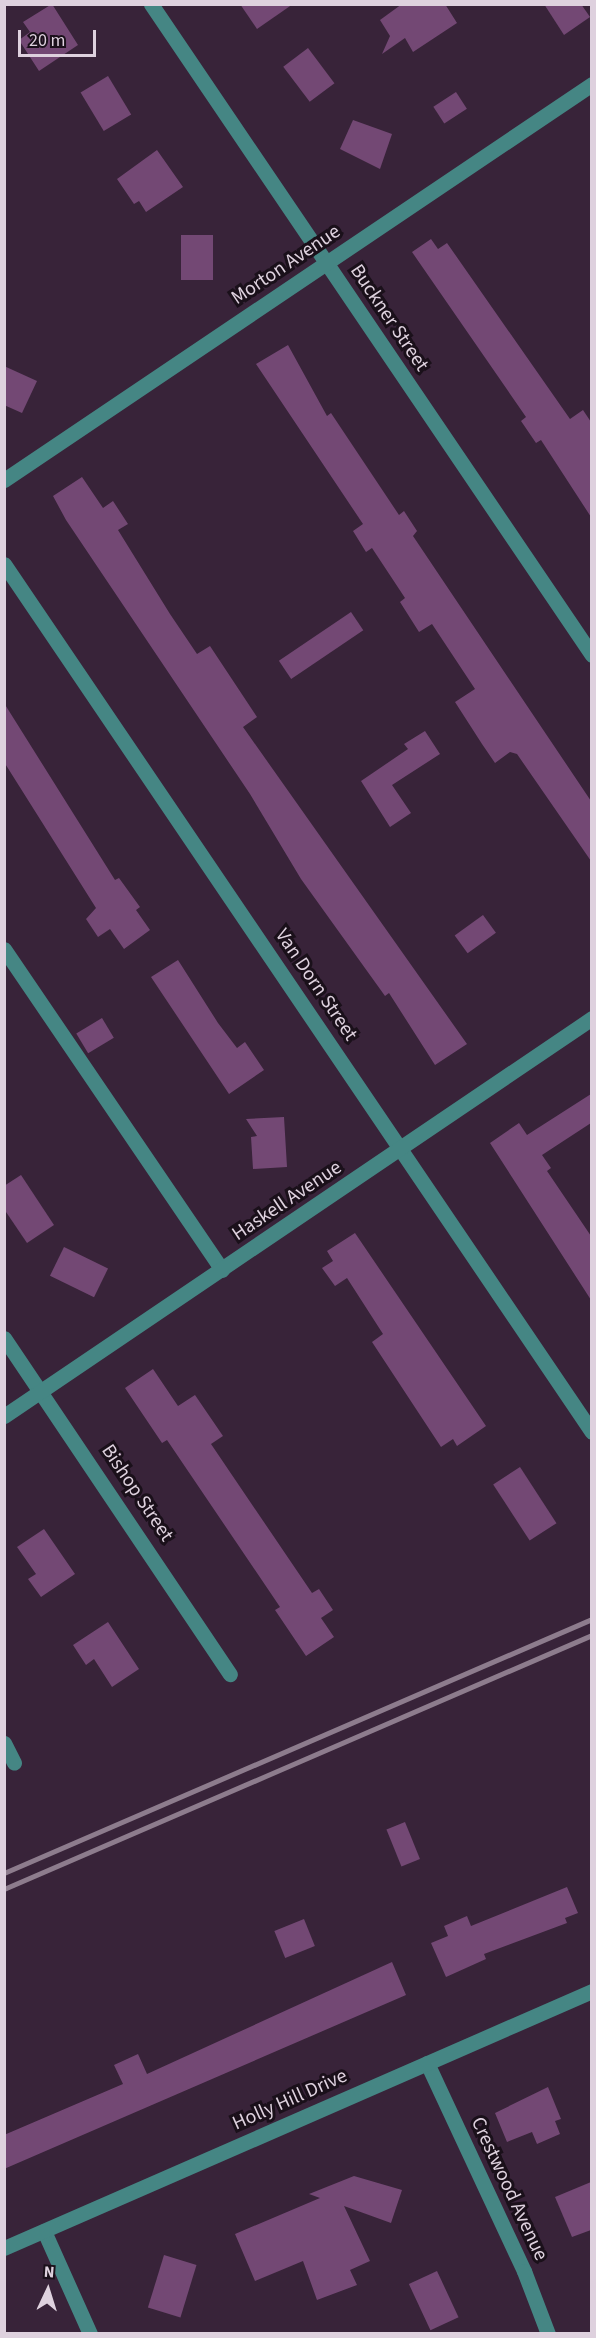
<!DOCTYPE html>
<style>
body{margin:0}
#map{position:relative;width:596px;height:2338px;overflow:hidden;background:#382339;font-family:"Source Sans 3",sans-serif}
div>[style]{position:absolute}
.building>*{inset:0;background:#734874;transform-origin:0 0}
.minor>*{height:15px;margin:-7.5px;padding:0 7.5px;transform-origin:7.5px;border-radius:7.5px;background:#458684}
.rail>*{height:4.5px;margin:-2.25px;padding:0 2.25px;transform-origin:2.25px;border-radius:2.25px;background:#8d7c8d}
span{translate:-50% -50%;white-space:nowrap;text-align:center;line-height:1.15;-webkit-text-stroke:6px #1a101a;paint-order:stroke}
.street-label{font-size:20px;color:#ded1de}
.frame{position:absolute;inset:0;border:6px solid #ded1de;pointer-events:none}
.north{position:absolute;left:18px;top:2260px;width:60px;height:60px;-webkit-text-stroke:4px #1a101a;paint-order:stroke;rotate:4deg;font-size:16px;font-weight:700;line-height:24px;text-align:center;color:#ded1de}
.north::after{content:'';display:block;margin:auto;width:21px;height:27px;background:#ded1de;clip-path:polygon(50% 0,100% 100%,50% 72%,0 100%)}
.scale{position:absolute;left:18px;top:30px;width:78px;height:27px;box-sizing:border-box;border:3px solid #ded1de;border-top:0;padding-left:8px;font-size:18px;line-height:21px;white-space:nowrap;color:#ded1de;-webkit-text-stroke:4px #1a101a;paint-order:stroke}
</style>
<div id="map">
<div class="building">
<i style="clip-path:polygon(52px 4px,78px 45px,39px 71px,19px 40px,30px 32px,23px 22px)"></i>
<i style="clip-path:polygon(240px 4px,293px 4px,257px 29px)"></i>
<i style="clip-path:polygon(402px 4px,445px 4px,457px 23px,413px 52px,405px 38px,382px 54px,390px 36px,380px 20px)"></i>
<i style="clip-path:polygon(544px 4px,581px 4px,590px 17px,564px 35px)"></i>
<i style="left:308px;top:48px;width:44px;height:31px;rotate:53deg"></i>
<i style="left:108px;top:76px;width:45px;height:32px;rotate:59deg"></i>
<i style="left:456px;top:92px;width:20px;height:27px;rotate:57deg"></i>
<i style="clip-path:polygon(353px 120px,392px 134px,380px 169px,340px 149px)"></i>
<i style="clip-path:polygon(157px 150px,183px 187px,146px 212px,139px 201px,134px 204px,117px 179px)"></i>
<i style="left:181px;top:235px;width:32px;height:45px"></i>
<i style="clip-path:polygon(431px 239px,438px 249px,447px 243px,570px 419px,583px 410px,591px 422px,591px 517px,541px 440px,536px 443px,521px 421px,526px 417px,412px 252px)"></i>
<i style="clip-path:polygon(288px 345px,327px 416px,331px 413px,399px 515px,404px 511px,417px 531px,413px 536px,591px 801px,591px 861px,517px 754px,510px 752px,495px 763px,482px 744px,455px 702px,475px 689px,432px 624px,419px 632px,400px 602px,405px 598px,372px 548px,366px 552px,353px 531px,363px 524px,256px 364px)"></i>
<i style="clip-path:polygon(4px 366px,37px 381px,22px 413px,4px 405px)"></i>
<i style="clip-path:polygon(82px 477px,103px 508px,113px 501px,128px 524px,118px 530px,170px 614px,197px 654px,210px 646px,257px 717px,243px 727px,467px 1044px,435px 1065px,389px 993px,385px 996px,301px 879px,250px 794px,66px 520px,53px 496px)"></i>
<i style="left:351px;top:612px;width:22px;height:87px;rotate:56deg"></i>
<i style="clip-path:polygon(4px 703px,115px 880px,119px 878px,140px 907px,136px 910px,150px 930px,124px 949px,110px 929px,98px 937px,86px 919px,96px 908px,4px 762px)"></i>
<i style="clip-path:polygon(425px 731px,440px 754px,392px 785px,411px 813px,390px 827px,361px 781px,408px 749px,404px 744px)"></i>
<i style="left:483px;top:915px;width:22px;height:35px;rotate:54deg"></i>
<i style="clip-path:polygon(178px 960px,218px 1023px,237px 1048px,245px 1042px,264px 1070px,229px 1094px,151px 977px)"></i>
<i style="left:102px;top:1018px;width:23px;height:30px;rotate:59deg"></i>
<i style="clip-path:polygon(591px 1094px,591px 1123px,542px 1155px,551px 1168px,547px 1171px,591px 1236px,591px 1300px,490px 1143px,519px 1123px,527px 1135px)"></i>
<i style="clip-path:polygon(284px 1117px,287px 1167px,253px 1169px,251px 1137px,257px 1136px,246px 1119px)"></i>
<i style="clip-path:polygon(21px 1175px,54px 1225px,27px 1243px,4px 1209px,4px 1186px)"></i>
<i style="clip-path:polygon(355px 1233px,486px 1426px,457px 1446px,453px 1439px,441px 1447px,372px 1342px,383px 1334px,347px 1278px,335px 1286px,322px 1268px,333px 1261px,327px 1251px)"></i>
<i style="left:64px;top:1247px;width:49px;height:32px;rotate:26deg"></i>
<i style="clip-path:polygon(153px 1369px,178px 1406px,195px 1395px,223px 1436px,211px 1444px,312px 1593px,319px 1589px,333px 1610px,321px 1618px,334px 1637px,306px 1656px,275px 1610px,280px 1607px,167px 1440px,162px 1443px,125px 1388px)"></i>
<i style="left:520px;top:1467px;width:67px;height:32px;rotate:57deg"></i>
<i style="clip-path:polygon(44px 1529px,75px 1574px,41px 1597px,28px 1579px,36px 1574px,17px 1547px)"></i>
<i style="clip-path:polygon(108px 1622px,139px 1669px,112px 1687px,94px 1659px,86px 1665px,73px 1645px)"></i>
<i style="left:405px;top:1822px;width:40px;height:20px;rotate:68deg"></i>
<i style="clip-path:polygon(567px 1887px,578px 1913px,565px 1918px,567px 1923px,484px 1954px,486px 1959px,446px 1977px,431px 1943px,448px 1936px,444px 1926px,467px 1916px,471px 1926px)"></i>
<i style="left:304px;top:1919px;width:29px;height:32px;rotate:68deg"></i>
<i style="clip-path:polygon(392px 1962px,406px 1995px,4px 2169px,4px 2135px,123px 2084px,114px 2065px,138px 2054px,147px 2074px)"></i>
<i style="clip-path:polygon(548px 2087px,561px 2119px,555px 2121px,560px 2134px,537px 2144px,532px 2132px,507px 2142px,495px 2113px)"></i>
<i style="clip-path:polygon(354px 2176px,402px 2190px,391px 2223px,344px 2206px,370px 2261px,350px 2270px,357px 2285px,317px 2300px,303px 2261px,255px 2281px,235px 2234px,320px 2198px,309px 2194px)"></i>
<i style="clip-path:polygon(591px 2182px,591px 2230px,572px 2237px,555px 2197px)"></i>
<i style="left:164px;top:2255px;width:34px;height:55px;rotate:17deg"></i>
<i style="left:437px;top:2271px;width:51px;height:31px;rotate:65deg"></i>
</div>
<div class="minor">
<i style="left:151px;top:4px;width:786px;rotate:55.89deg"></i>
<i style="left:4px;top:480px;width:709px;rotate:-33.96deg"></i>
<i style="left:4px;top:564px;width:1048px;rotate:55.89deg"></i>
<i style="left:4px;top:949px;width:388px;rotate:55.8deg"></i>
<i style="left:4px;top:1338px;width:405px;rotate:56.1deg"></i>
<i style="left:4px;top:1416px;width:710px;rotate:-34.09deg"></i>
<i style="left:4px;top:1743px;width:22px;rotate:63deg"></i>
<i style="left:427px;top:2063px;width:230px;rotate:65deg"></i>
<i style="left:524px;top:2271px;width:67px;rotate:69.1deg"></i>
<i style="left:44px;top:2231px;width:113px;rotate:65.9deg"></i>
<i style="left:4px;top:2248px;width:642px;rotate:-23.61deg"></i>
</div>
<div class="rail">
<i style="left:4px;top:1873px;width:641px;rotate:-23.36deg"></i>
<i style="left:4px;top:1889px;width:641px;rotate:-23.36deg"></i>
</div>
<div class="street-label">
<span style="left:286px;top:265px;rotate:-34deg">Morton Avenue</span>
<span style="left:389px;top:318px;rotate:56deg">Buckner Street</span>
<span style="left:316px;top:985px;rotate:56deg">Van Dorn Street</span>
<span style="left:287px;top:1201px;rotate:-34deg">Haskell Avenue</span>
<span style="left:137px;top:1493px;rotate:56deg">Bishop Street</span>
<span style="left:290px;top:2100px;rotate:-24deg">Holly Hill Drive</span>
<span style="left:509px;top:2189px;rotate:65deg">Crestwood Avenue</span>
</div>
<div class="frame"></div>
<div class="north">N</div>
<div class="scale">20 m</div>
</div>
